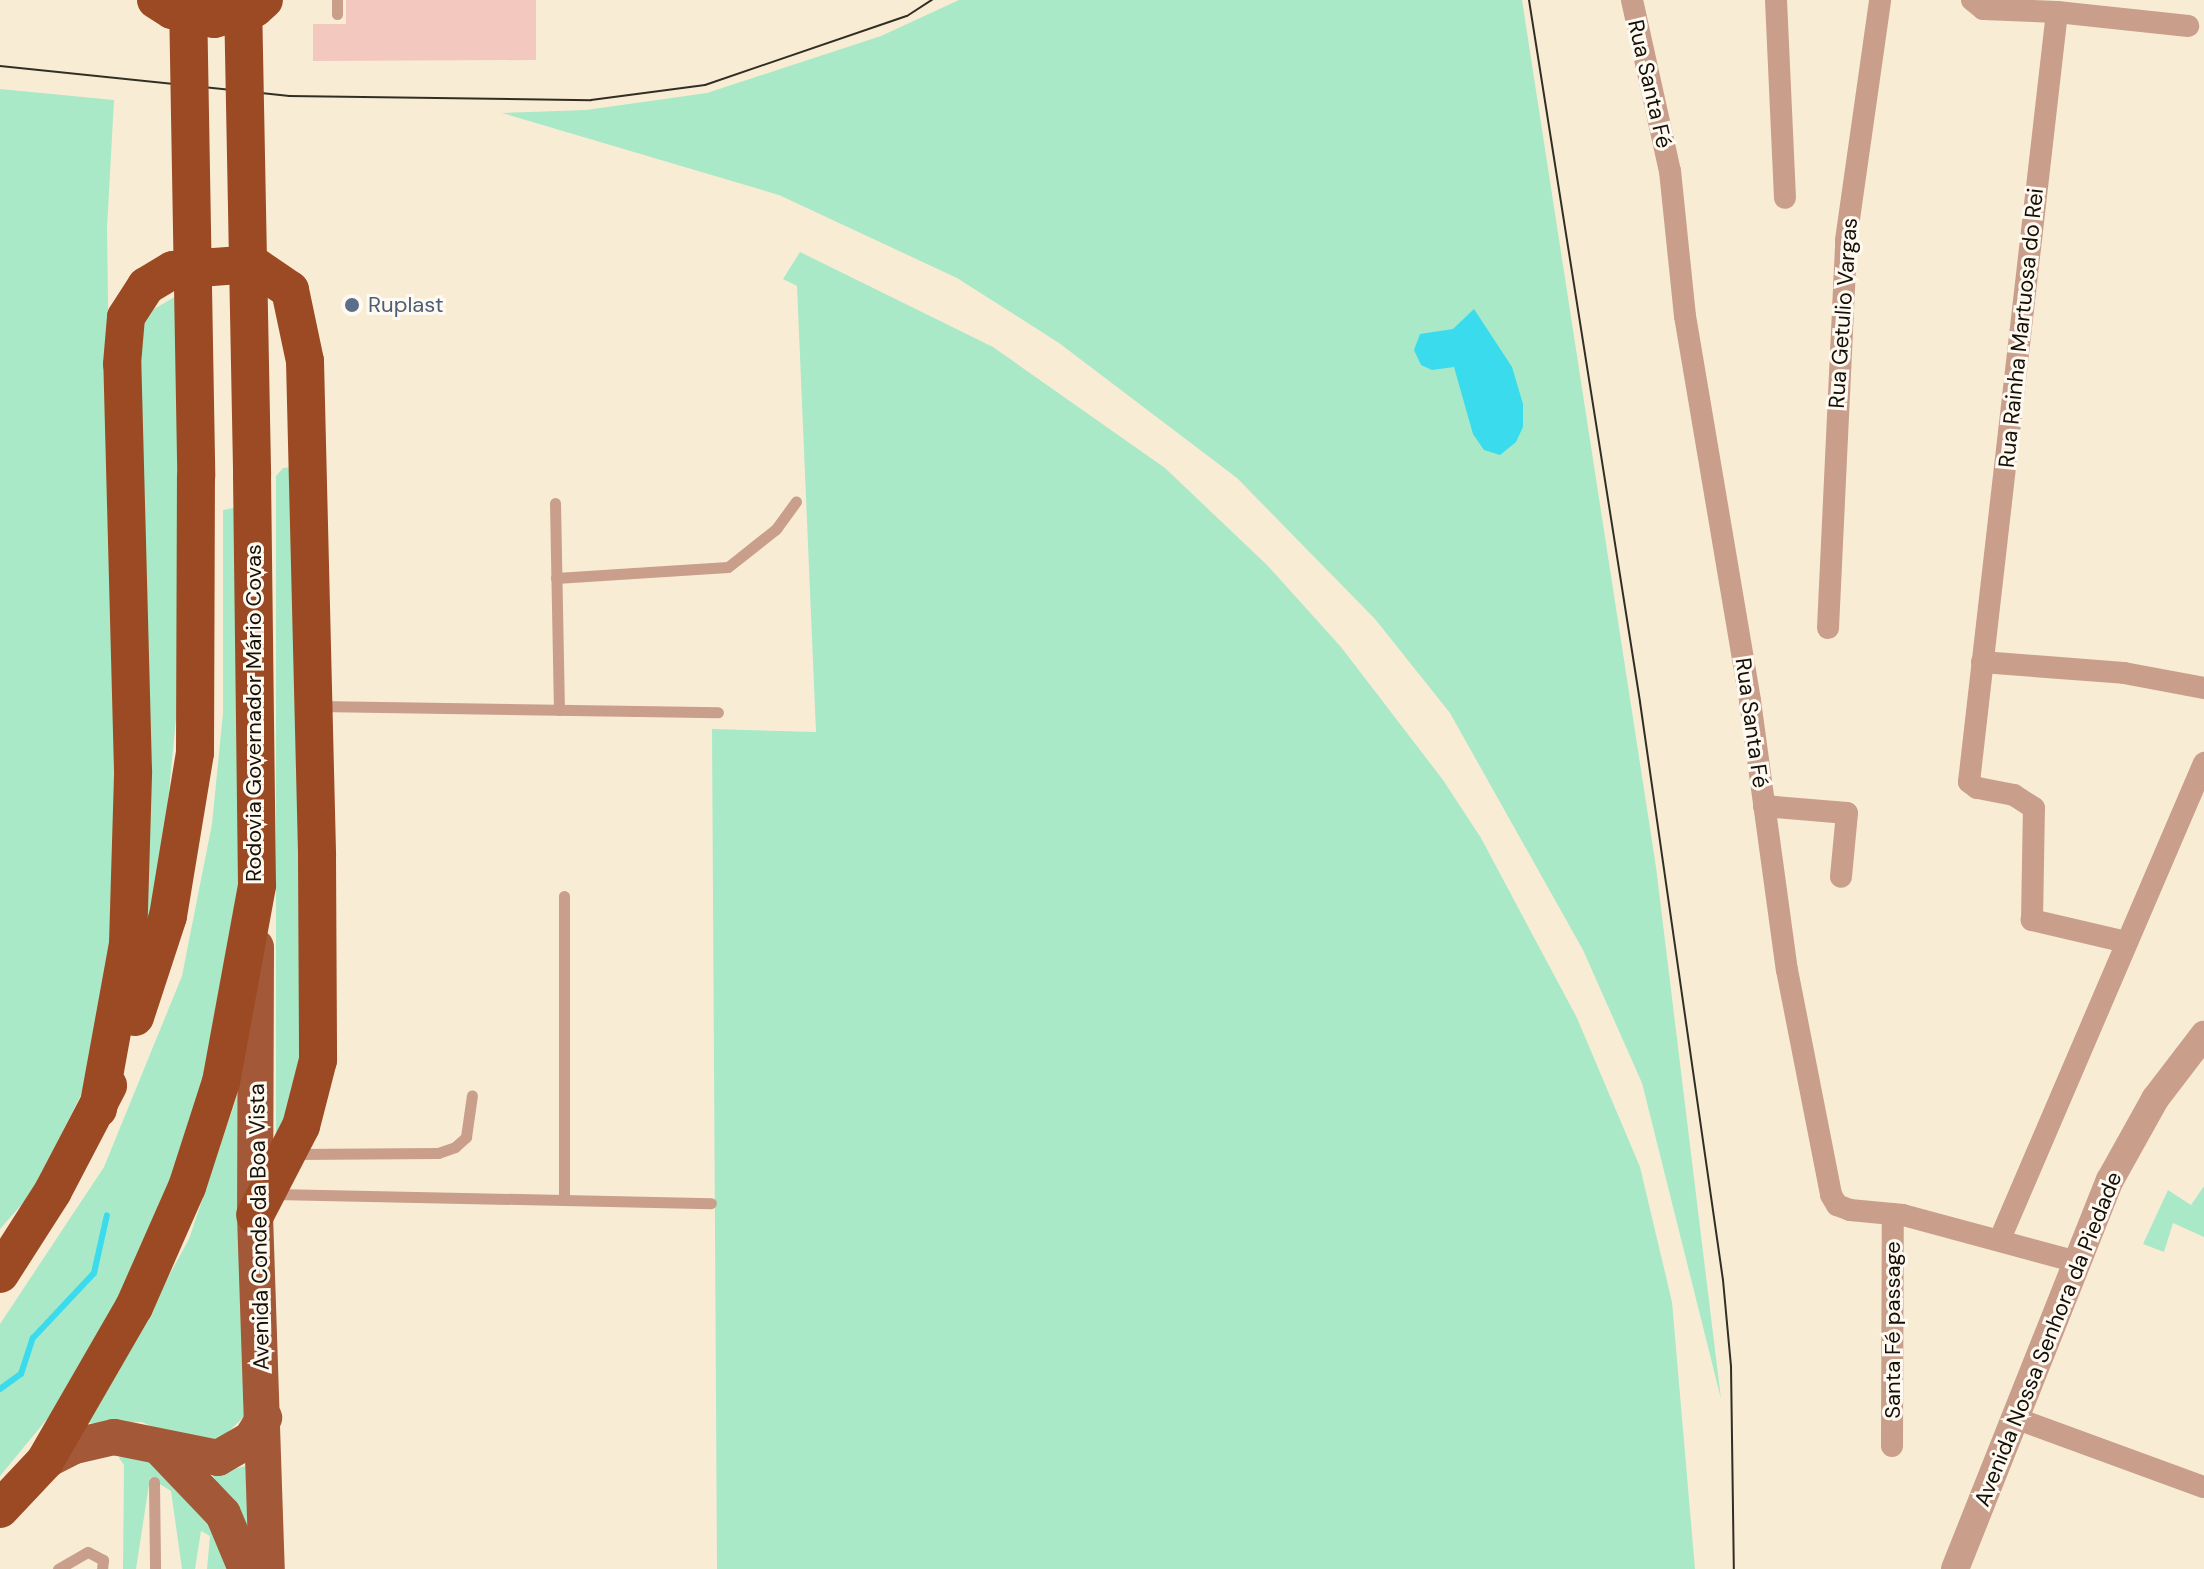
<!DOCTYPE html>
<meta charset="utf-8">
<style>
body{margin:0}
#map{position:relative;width:2204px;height:1569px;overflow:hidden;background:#f8ecd5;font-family:"DM Sans",sans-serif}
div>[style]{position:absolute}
.green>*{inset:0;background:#a9e9c7}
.water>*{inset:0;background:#3adbed}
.stream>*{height:6px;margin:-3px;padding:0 3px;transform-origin:3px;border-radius:3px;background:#3adbed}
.building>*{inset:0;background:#f3c8be}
.service>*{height:11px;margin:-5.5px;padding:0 5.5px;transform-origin:5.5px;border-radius:5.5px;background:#c99e8b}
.minor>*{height:22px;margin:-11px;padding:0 11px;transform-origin:11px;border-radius:11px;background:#c99e8b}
.tertiary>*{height:28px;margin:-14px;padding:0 14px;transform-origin:14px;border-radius:14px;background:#c99e8b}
.primary>*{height:36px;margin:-18px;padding:0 18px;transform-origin:18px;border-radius:18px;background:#a35837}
.trunk>*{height:38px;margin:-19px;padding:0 19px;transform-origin:19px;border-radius:19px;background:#9c4a23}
.tram>*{height:2px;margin:-1px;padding:0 1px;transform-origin:1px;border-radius:1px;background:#332e24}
.trunk-bridge>*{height:38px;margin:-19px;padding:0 19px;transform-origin:19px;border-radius:19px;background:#9c4a23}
.dots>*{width:22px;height:22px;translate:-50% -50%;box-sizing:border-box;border:4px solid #fffaf1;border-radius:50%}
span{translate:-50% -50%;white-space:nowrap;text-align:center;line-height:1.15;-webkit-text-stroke:6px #fffaf1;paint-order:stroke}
.street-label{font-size:22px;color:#141008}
.service-label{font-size:22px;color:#4e5e75}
.left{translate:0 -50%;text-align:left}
</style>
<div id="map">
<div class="green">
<i style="clip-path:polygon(959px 0,1522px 0,1656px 867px,1721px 1399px,1642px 1083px,1583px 950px,1450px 713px,1375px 619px,1237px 478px,1059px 343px,957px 278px,779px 195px,502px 113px,586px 110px,707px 93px,881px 36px)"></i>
<i style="clip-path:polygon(0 89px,114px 100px,107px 228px,117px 960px,99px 1047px,82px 1093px,31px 1194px,0 1229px)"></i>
<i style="clip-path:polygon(800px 252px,993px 347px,1165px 468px,1267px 565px,1341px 647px,1443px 780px,1481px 838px,1577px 1018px,1640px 1167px,1672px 1302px,1695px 1569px,717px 1569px,712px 729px,816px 732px,797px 286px,783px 279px)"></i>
<i style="clip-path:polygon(178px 295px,181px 667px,161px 874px,148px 931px,137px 343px,149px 312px)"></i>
<i style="clip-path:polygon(293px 467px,301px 716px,299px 1109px,276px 1134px,276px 476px,283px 468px)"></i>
<i style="clip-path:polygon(239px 507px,241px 918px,192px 1147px,80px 1379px,0 1476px,0 1324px,104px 1167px,182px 976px,212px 824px,223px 713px,223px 510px)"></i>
<i style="clip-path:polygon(245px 1072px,244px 1417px,218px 1441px,179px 1439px,142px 1422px,88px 1423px,189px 1239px)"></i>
<i style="clip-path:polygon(2204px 1186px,2204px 1237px,2173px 1223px,2164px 1252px,2143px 1244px,2168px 1190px,2191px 1205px)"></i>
<i style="clip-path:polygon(128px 1448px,182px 1481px,236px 1569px,207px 1569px,210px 1536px,201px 1531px,195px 1569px,182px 1569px,171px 1491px,150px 1478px,136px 1569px,123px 1569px,124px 1465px,119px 1458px)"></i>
<i style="clip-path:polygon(249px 1465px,254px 1538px,212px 1475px)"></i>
</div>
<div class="water">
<i style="clip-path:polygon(1474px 309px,1512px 367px,1523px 404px,1523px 427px,1516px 442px,1500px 455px,1484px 450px,1473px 434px,1454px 367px,1432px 370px,1421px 365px,1414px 350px,1420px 334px,1453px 329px)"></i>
</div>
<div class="stream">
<i style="left:0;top:1389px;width:26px;rotate:-36deg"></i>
<i style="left:21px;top:1374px;width:38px;rotate:-72deg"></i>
<i style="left:33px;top:1338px;width:89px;rotate:-46.8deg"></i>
<i style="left:94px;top:1273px;width:59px;rotate:-77.4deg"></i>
</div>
<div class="building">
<i style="clip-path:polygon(346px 0,536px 0,536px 60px,313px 61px,313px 24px,346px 24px)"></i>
</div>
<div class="service">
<i style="left:337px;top:0;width:14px;rotate:90deg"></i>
<i style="left:555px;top:503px;width:207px;rotate:88.9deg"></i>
<i style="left:556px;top:578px;width:172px;rotate:-3.7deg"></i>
<i style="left:728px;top:567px;width:61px;rotate:-38.4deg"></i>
<i style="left:776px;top:529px;width:34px;rotate:-54deg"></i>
<i style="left:318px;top:706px;width:400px;rotate:0.9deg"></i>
<i style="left:296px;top:1154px;width:142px;rotate:-0.4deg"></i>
<i style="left:438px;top:1153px;width:18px;rotate:-19deg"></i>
<i style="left:455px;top:1147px;width:15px;rotate:-42deg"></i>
<i style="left:466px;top:1137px;width:42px;rotate:-81.9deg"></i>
<i style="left:275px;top:1194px;width:436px;rotate:1.2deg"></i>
<i style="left:564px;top:1200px;width:304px;rotate:-90deg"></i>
<i style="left:154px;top:1482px;width:87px;rotate:89.3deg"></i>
<i style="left:58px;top:1569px;width:34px;rotate:-30deg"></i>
<i style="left:88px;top:1552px;width:17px;rotate:28deg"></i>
<i style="left:103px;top:1560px;width:9px;rotate:96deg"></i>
</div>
<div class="minor">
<i style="left:1632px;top:0;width:175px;rotate:77.5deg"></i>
<i style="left:1670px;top:171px;width:146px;rotate:84.1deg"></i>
<i style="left:1685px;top:316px;width:390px;rotate:80.4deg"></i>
<i style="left:1750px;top:701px;width:272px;rotate:82.2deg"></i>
<i style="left:1787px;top:970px;width:229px;rotate:78.9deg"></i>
<i style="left:1831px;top:1195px;width:12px;rotate:59deg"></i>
<i style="left:1837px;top:1205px;width:14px;rotate:21deg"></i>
<i style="left:1850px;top:1210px;width:53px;rotate:5.4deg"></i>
<i style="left:1903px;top:1215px;width:177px;rotate:15.1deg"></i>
<i style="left:1776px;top:0;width:198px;rotate:87.4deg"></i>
<i style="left:1972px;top:0;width:14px;rotate:39deg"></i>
<i style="left:1983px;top:9px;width:74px;rotate:2.3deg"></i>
<i style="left:1828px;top:628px;width:388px;rotate:-87.3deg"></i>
<i style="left:1846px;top:240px;width:242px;rotate:-81.9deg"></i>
<i style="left:1982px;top:662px;width:142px;rotate:4.4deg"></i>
<i style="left:2124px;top:673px;width:81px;rotate:10.6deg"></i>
<i style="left:1764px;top:806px;width:83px;rotate:4.8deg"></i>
<i style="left:1847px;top:813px;width:64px;rotate:95.4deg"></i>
<i style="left:2126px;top:942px;width:97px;rotate:-166.8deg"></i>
<i style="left:2032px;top:920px;width:112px;rotate:-89deg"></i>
<i style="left:2034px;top:808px;width:24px;rotate:-147deg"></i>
<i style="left:2014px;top:795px;width:38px;rotate:-169deg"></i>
<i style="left:1977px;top:788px;width:10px;rotate:-143deg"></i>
<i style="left:1969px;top:782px;width:775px;rotate:-83.48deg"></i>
<i style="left:2057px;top:12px;width:132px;rotate:6.1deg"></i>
<i style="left:2000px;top:1239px;width:518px;rotate:-66.8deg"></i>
<i style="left:2015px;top:1418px;width:201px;rotate:20.1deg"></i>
<i style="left:1892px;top:1446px;width:232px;rotate:-89.8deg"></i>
</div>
<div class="tertiary">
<i style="left:1955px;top:1569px;width:419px;rotate:-68.3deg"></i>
<i style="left:2110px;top:1180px;width:93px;rotate:-60.9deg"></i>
<i style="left:2155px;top:1099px;width:81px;rotate:-52.6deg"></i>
</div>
<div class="primary">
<i style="left:256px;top:947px;width:268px;rotate:90.2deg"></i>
<i style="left:255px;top:1215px;width:354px;rotate:88.1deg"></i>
<i style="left:162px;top:1450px;width:88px;rotate:46.4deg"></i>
<i style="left:223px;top:1514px;width:60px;rotate:67.3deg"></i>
<i style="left:45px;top:1461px;width:34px;rotate:-27deg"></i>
<i style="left:75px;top:1446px;width:40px;rotate:-13deg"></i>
<i style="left:114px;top:1437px;width:106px;rotate:11.4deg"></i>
<i style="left:218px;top:1458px;width:38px;rotate:-30deg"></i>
<i style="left:251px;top:1439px;width:25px;rotate:-58deg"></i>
</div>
<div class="trunk">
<i style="left:156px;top:0;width:19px;rotate:32deg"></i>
<i style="left:172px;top:10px;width:43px;rotate:12.1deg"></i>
<i style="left:214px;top:19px;width:42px;rotate:-15deg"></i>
<i style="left:255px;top:8px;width:12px;rotate:-42deg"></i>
<i style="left:135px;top:1017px;width:106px;rotate:-71.9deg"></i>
<i style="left:168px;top:916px;width:165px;rotate:-80.6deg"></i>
<i style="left:195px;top:753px;width:277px;rotate:-89.8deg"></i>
<i style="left:98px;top:1109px;width:168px;rotate:-79.7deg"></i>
<i style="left:128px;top:944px;width:173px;rotate:-88.3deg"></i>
<i style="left:133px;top:771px;width:407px;rotate:-91.5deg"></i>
<i style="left:122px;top:364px;width:47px;rotate:-85.1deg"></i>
<i style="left:126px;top:317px;width:37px;rotate:-57deg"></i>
<i style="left:146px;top:286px;width:31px;rotate:-31deg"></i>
<i style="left:173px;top:270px;width:79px;rotate:-4.3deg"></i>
<i style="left:252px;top:264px;width:46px;rotate:34.4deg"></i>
<i style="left:290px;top:290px;width:73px;rotate:78.1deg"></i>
<i style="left:305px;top:361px;width:495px;rotate:88.6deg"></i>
<i style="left:317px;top:856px;width:204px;rotate:89.7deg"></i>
<i style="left:318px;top:1060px;width:68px;rotate:104.4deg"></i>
<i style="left:301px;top:1126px;width:100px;rotate:117.3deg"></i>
<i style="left:0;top:1274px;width:98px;rotate:-57.4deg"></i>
<i style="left:53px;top:1191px;width:119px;rotate:-62.4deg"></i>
<i style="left:0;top:1509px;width:66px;rotate:-46.8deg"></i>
<i style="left:45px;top:1461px;width:178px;rotate:-60deg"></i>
<i style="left:134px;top:1307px;width:131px;rotate:-66.2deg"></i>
<i style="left:187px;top:1187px;width:110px;rotate:-72.1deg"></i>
<i style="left:221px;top:1082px;width:200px;rotate:-79.6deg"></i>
<i style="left:257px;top:885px;width:410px;rotate:-90.7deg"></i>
</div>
<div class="tram">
<i style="left:1529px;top:0;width:711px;rotate:81.01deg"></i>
<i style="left:1640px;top:702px;width:584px;rotate:81.83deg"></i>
<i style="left:1723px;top:1280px;width:86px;rotate:84.7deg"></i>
<i style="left:1731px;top:1366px;width:203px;rotate:89.2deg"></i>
<i style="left:0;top:66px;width:291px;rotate:5.9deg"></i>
<i style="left:289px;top:96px;width:302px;rotate:0.8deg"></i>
<i style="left:591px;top:100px;width:115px;rotate:-7.5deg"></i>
<i style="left:705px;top:85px;width:213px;rotate:-18.9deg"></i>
<i style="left:907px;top:16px;width:30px;rotate:-33deg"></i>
</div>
<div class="trunk-bridge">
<i style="left:188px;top:0;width:476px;rotate:89deg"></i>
<i style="left:243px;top:0;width:475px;rotate:88.9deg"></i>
</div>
<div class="dots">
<i style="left:352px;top:305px;background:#5c6f8a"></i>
</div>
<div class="street-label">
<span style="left:1650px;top:84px;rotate:77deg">Rua Santa Fé</span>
<span style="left:1843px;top:313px;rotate:-86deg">Rua Getulio Vargas</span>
<span style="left:2021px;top:328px;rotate:-84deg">Rua Rainha Martuosa do Rei</span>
<span style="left:254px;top:713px;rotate:-90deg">Rodovia Governador Mário Covas</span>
<span style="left:1752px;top:723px;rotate:82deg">Rua Santa Fé</span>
<span style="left:259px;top:1227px;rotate:-91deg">Avenida Conde da Boa Vista</span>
<span style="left:1893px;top:1330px;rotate:-90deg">Santa Fé passage</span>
<span style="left:2048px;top:1339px;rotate:-68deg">Avenida Nossa Senhora da Piedade</span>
</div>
<div class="service-label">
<span class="left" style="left:368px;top:305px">Ruplast</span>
</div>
</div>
